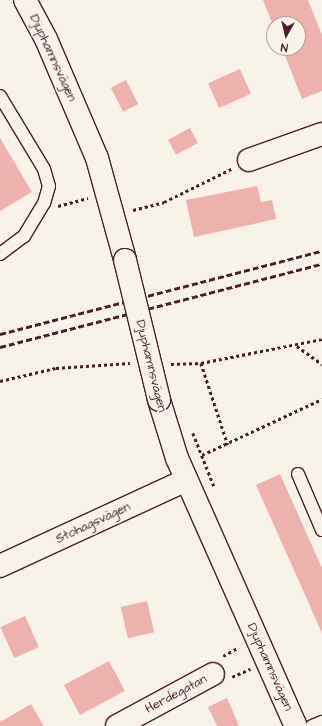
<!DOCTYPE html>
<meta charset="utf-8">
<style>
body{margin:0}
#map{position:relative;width:322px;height:726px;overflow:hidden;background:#f7f3e8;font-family:"Architects Daughter",sans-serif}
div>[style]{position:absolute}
.building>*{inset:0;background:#edb1ae;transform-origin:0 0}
.path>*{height:2.5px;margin-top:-1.25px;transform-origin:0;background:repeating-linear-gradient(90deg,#4a1f2b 0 3px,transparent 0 6px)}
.roads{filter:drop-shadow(1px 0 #4a1f2b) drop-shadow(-1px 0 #4a1f2b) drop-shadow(0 1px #4a1f2b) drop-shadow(0 -1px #4a1f2b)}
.service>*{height:12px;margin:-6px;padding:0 6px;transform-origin:6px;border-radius:6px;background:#f7f3e8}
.minor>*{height:22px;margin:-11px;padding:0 11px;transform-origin:11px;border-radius:11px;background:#f7f3e8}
.tertiary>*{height:22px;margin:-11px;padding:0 11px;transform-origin:11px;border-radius:11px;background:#f7f3e8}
.rail>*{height:3px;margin-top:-1.5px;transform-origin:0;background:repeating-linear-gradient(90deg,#4a1f2b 0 6px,transparent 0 9px)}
.bridges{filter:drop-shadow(1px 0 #4a1f2b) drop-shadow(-1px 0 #4a1f2b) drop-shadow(0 1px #4a1f2b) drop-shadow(0 -1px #4a1f2b)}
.tertiary-bridge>*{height:22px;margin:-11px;padding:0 11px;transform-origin:11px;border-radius:11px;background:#f7f3e8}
span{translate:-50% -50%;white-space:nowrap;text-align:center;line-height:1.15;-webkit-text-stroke:3px #f7f3e8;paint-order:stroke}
.street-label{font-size:13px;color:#4a1f2b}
.north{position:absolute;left:266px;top:16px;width:40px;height:40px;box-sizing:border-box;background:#f7f3e8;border:1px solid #b29e9c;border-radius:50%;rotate:188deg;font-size:11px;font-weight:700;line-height:16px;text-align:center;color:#4a1f2b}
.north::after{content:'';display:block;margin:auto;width:14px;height:18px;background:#4a1f2b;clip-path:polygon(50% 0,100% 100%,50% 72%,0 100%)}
</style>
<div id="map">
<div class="building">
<i style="clip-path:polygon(263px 0,308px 0,322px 35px,322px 91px,302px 99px,282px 48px,298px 48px,298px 24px,274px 24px,274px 28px)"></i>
<i style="left:240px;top:69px;width:27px;height:35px;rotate:66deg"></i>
<i style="left:126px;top:80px;width:27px;height:17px;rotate:63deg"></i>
<i style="left:190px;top:128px;width:17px;height:25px;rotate:62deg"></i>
<i style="clip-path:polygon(0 138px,32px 192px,0 211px)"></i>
<i style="clip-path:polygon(257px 186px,261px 202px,272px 200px,276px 219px,194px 237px,186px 200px)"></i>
<i style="clip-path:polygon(280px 474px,322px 568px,322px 633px,256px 485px)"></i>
<i style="left:147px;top:601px;width:32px;height:27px;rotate:77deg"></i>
<i style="left:25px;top:616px;width:34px;height:27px;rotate:66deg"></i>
<i style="left:109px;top:661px;width:34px;height:51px;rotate:62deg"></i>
<i style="clip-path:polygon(227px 698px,239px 726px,217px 726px,208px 707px)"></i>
<i style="clip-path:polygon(31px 704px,44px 726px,0 726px,0 722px)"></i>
</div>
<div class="path">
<i style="left:58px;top:206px;width:31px;rotate:-15deg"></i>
<i style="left:133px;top:210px;width:32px;rotate:-14deg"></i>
<i style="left:164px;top:202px;width:75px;rotate:-26.2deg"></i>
<i style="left:297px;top:346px;width:31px;rotate:36deg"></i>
<i style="left:201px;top:363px;width:86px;rotate:71.8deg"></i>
<i style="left:171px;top:364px;width:30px;rotate:-2deg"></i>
<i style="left:201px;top:363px;width:123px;rotate:-11.2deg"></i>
<i style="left:0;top:381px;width:57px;rotate:-13.1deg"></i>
<i style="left:56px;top:368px;width:74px;rotate:-3.9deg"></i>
<i style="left:193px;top:433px;width:57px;rotate:68.4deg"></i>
<i style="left:202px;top:455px;width:132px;rotate:-25deg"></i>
<i style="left:223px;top:656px;width:18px;rotate:-29deg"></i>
<i style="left:232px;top:677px;width:20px;rotate:-24deg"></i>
</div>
<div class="roads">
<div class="service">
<i style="left:0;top:96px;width:85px;rotate:58.9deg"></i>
<i style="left:44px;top:169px;width:18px;rotate:74deg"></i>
<i style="left:49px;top:186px;width:18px;rotate:106deg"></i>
<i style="left:44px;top:203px;width:39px;rotate:121deg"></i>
<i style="left:24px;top:236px;width:30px;rotate:143deg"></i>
<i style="left:298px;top:474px;width:61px;rotate:66.8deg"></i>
<i style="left:312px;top:726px;width:11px;rotate:-22deg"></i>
</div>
<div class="minor">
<i style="left:249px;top:160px;width:77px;rotate:-19.6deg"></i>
<i style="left:0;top:566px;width:205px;rotate:-24.8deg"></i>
<i style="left:117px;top:726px;width:109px;rotate:-28.4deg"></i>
</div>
<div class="tertiary">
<i style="left:25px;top:0;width:44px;rotate:61.7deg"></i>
<i style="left:46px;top:39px;width:129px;rotate:66.8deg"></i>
<i style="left:97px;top:158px;width:106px;rotate:74.6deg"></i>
<i style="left:159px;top:400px;width:61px;rotate:72.8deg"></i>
<i style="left:177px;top:458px;width:293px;rotate:66.1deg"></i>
</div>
</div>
<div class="rail">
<i style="left:0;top:334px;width:333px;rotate:-14.5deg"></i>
<i style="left:0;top:347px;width:333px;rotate:-14.5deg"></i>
</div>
<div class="bridges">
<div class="tertiary-bridge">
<i style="left:125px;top:260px;width:144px;rotate:76.3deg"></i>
</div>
</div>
<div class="street-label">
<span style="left:53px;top:58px;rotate:65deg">Djuphamnsvägen</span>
<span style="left:151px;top:366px;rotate:76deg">Djuphamnsvägen</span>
<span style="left:93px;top:523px;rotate:-25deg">Stohagsvägen</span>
<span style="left:270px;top:667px;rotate:66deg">Djuphamnsvägen</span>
<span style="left:176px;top:694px;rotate:-28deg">Herdegatan</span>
</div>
<div class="north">N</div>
</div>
